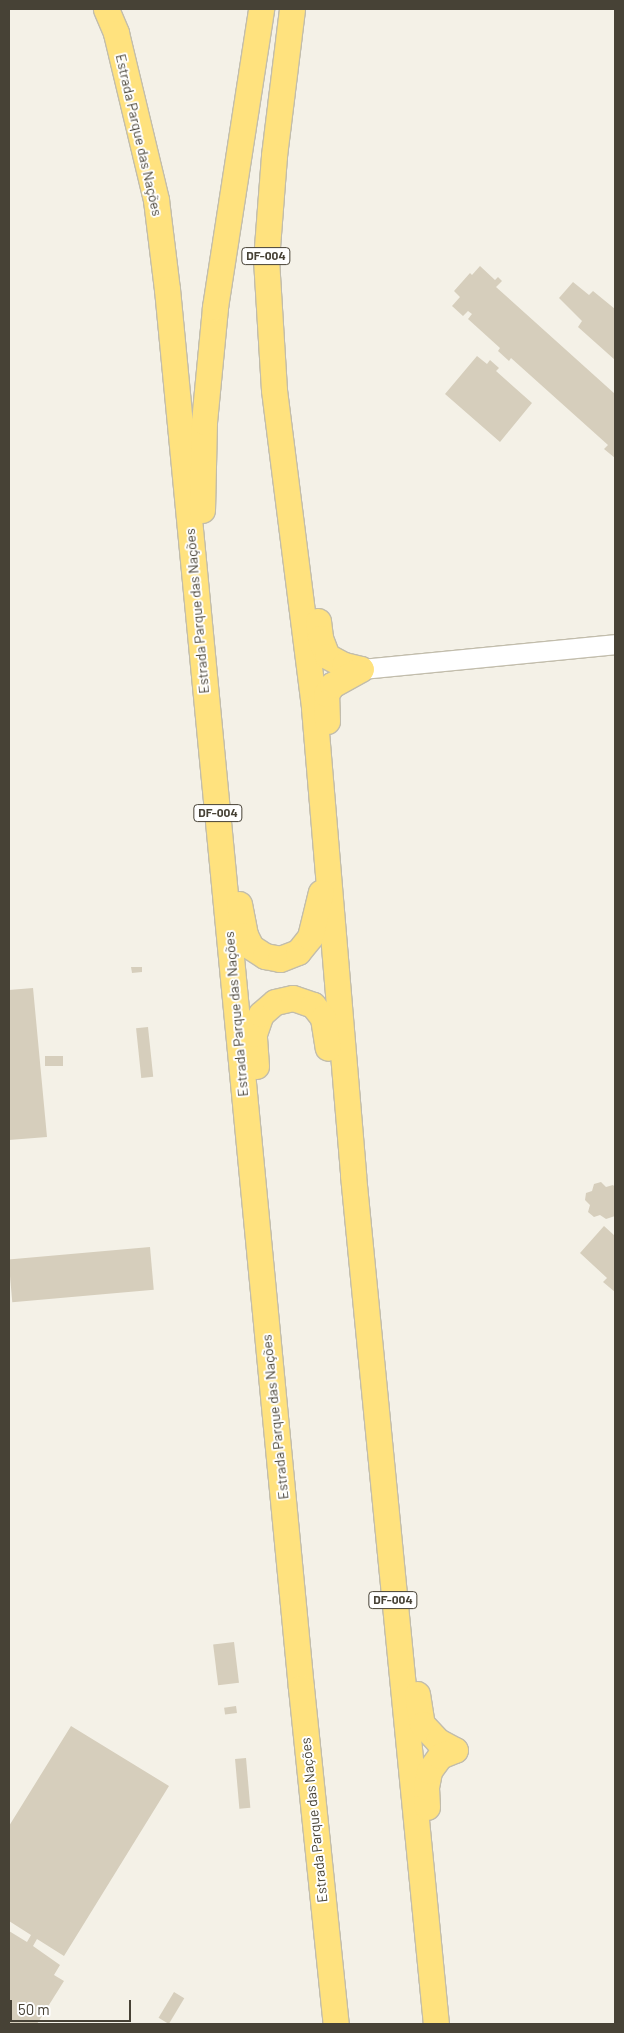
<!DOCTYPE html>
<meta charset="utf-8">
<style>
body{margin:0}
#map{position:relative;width:624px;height:2033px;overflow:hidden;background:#f4f1e7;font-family:Barlow,sans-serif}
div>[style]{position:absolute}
.building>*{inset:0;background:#d6cebc;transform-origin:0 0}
.roads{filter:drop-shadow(1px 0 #c2bdac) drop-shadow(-1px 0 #c2bdac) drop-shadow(0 1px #c2bdac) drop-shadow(0 -1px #c2bdac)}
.tertiary>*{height:19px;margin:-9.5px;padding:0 9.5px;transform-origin:9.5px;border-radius:9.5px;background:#fff}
.trunk>*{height:25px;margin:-12.5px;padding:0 12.5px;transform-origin:12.5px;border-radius:12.5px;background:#ffe27e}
span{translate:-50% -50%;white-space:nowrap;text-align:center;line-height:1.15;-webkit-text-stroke:4px #fff;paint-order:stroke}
.shield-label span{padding:1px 4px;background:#fff;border:1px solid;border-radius:4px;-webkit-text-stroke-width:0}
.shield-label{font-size:12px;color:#474236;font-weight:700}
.street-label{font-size:14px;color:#474236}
.frame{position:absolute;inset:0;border:10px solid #474236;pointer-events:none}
.scale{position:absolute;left:10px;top:2000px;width:121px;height:22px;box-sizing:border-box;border:2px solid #474236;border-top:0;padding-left:6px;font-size:15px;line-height:18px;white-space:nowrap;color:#474236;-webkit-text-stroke:4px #fff;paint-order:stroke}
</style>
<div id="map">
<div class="building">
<i style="clip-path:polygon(480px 266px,495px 280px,498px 277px,502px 281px,496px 287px,615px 394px,615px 458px,604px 449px,608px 445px,511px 358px,509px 361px,498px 351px,500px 348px,468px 319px,472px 314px,468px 311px,463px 316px,452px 306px,460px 297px,454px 291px,470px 273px,472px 275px)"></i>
<i style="clip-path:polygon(573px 282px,589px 295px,593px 291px,615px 309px,615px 360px,578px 327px,582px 321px,559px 298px)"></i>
<i style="clip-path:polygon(477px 356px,487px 364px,490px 360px,499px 368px,496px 371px,532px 403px,500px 442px,445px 394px)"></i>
<i style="clip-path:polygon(131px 967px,142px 967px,142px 972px,132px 973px)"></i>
<i style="clip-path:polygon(33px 988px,47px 1137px,9px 1140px,9px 990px)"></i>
<i style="left:148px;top:1027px;width:50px;height:12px;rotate:84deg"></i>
<i style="left:63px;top:1056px;width:10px;height:18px;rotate:90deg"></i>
<i style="clip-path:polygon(601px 1182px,606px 1187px,613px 1185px,615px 1187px,615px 1216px,606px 1219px,600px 1215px,594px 1217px,588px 1212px,590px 1205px,585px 1200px,586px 1193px,592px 1191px,594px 1184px)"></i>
<i style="clip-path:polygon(604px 1226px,615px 1236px,615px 1292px,603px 1282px,607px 1278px,580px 1253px)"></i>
<i style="left:150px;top:1247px;width:43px;height:142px;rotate:85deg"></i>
<i style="left:234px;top:1642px;width:41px;height:21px;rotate:83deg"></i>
<i style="left:236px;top:1706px;width:7px;height:12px;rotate:82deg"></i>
<i style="clip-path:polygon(71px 1726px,169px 1786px,64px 1956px,37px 1939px,33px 1946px,60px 1965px,54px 1975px,64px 1981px,37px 2024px,9px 2024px,9px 1931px,27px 1942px,31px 1935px,9px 1921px,9px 1826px)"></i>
<i style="left:246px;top:1758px;width:50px;height:11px;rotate:85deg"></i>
<i style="left:174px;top:1992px;width:12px;height:30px;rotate:31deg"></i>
</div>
<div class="roads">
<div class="tertiary">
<i style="left:361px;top:669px;width:255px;rotate:-5.6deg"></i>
</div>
<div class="trunk">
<i style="left:106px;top:9px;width:26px;rotate:67deg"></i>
<i style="left:116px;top:33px;width:172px;rotate:76.5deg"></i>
<i style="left:156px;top:200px;width:90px;rotate:83deg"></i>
<i style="left:167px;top:289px;width:1405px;rotate:84.53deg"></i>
<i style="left:301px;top:1688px;width:338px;rotate:84.1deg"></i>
<i style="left:292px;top:9px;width:148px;rotate:97deg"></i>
<i style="left:274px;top:156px;width:103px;rotate:94.4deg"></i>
<i style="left:266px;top:259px;width:131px;rotate:86.5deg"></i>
<i style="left:274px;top:390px;width:321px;rotate:82.8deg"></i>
<i style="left:314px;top:708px;width:469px;rotate:85.2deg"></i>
<i style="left:353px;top:1175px;width:853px;rotate:84.42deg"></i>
<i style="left:202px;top:510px;width:88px;rotate:-88.7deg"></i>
<i style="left:204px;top:422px;width:116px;rotate:-84.5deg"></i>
<i style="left:215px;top:307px;width:302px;rotate:-81.2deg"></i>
<i style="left:318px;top:621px;width:17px;rotate:83deg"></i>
<i style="left:320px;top:638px;width:19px;rotate:69deg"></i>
<i style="left:327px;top:656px;width:19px;rotate:28deg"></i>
<i style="left:344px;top:665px;width:17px;rotate:13deg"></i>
<i style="left:327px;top:721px;width:27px;rotate:-92deg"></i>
<i style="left:326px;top:694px;width:11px;rotate:-56deg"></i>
<i style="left:332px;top:685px;width:33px;rotate:-29deg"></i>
<i style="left:239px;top:904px;width:32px;rotate:79deg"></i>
<i style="left:245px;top:935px;width:13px;rotate:63deg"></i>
<i style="left:251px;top:947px;width:17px;rotate:33deg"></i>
<i style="left:265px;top:956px;width:15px;rotate:11deg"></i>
<i style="left:280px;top:959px;width:19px;rotate:-21deg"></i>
<i style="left:298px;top:952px;width:19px;rotate:-51deg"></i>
<i style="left:310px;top:937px;width:46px;rotate:-76.3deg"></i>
<i style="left:256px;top:1066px;width:32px;rotate:-94deg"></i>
<i style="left:254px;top:1034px;width:21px;rotate:-71deg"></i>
<i style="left:261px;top:1014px;width:18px;rotate:-41deg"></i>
<i style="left:275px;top:1002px;width:18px;rotate:-13deg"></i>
<i style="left:293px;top:998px;width:21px;rotate:19deg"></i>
<i style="left:313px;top:1005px;width:16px;rotate:52deg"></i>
<i style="left:323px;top:1018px;width:30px;rotate:81deg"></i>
<i style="left:417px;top:1694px;width:30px;rotate:81deg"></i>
<i style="left:422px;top:1724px;width:23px;rotate:47deg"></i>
<i style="left:438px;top:1741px;width:19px;rotate:28deg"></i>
<i style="left:427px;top:1807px;width:20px;rotate:-93deg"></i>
<i style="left:426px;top:1787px;width:16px;rotate:-79deg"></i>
<i style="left:429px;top:1771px;width:19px;rotate:-54deg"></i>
<i style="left:440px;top:1756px;width:16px;rotate:-22deg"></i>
</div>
</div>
<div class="shield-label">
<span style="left:266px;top:256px">DF-004</span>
<span style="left:218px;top:813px">DF-004</span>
<span style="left:393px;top:1600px">DF-004</span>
</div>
<div class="street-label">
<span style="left:139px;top:135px;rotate:77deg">Estrada Parque das Nações</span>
<span style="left:197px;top:611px;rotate:-95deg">Estrada Parque das Nações</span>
<span style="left:236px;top:1014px;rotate:-95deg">Estrada Parque das Nações</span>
<span style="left:275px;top:1417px;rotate:-96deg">Estrada Parque das Nações</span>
<span style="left:314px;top:1820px;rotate:-96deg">Estrada Parque das Nações</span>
</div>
<div class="frame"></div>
<div class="scale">50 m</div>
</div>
